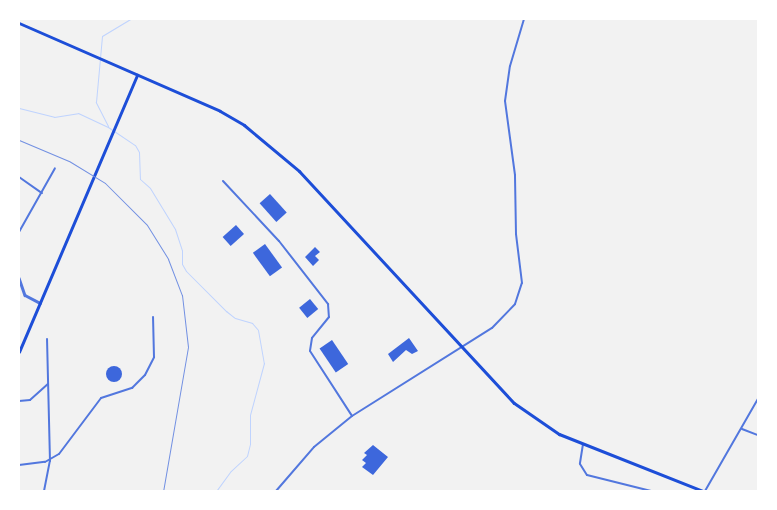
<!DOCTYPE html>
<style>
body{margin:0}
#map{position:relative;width:777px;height:510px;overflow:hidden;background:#f2f2f2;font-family:"IBM Plex Sans",sans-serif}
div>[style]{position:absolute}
.stream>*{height:1px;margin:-0.5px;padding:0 0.5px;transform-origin:0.5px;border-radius:0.5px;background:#bfd3fe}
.building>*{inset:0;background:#3d67dc;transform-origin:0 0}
.round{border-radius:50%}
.minor>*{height:2px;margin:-1px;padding:0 1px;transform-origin:1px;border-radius:1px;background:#5277de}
.tertiary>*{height:2.5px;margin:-1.25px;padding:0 1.25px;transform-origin:1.25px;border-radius:1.25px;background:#5277de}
.secondary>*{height:2.5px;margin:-1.25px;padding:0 1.25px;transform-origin:1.25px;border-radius:1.25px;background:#1d4ed8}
.trunk>*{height:3px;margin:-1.5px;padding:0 1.5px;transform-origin:1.5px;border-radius:1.5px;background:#1d4ed8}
.rail>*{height:1px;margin:-0.5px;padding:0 0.5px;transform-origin:0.5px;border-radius:0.5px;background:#7290e2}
span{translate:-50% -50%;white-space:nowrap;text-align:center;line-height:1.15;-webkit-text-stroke:5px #fff;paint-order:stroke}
.frame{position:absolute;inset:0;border:20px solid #fff;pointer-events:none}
</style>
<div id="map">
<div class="stream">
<i style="left:19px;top:108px;width:36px;rotate:14deg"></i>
<i style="left:54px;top:117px;width:24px;rotate:-9deg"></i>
<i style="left:78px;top:113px;width:33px;rotate:25deg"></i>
<i style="left:108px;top:127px;width:32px;rotate:34deg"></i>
<i style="left:135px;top:145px;width:8px;rotate:60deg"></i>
<i style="left:139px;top:152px;width:27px;rotate:88deg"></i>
<i style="left:140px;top:179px;width:13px;rotate:42deg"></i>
<i style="left:150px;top:188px;width:48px;rotate:58.6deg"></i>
<i style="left:175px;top:229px;width:22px;rotate:72deg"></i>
<i style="left:182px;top:250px;width:14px;rotate:90deg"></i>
<i style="left:182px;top:264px;width:8px;rotate:60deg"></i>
<i style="left:186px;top:271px;width:57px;rotate:45deg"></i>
<i style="left:226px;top:311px;width:11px;rotate:38deg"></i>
<i style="left:235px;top:318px;width:18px;rotate:16deg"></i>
<i style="left:252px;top:323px;width:9px;rotate:49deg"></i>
<i style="left:258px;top:330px;width:34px;rotate:80deg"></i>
<i style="left:264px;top:363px;width:54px;rotate:105.1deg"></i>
<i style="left:250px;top:415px;width:29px;rotate:90deg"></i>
<i style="left:250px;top:444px;width:12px;rotate:104deg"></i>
<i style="left:247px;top:456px;width:23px;rotate:137deg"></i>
<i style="left:230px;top:472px;width:24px;rotate:126deg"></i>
<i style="left:108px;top:126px;width:27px;rotate:-117deg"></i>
<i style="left:96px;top:102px;width:66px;rotate:-84.8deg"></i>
<i style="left:102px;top:36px;width:33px;rotate:-31deg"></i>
</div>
<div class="building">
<i style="left:270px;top:194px;width:25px;height:14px;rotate:48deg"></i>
<i style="left:236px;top:225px;width:12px;height:18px;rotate:48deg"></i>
<i style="left:265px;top:244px;width:29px;height:15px;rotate:54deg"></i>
<i style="clip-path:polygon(315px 247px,320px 252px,315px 256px,319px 260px,313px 266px,305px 257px)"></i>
<i style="left:310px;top:299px;width:13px;height:14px;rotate:51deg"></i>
<i style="clip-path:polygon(409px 338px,418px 351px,412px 354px,406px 350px,393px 362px,388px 354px)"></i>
<i style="left:332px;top:340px;width:29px;height:15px;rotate:56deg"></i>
<i class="round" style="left:106px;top:366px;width:16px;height:16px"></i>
<i style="clip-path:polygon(373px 445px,388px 457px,373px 475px,362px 467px,366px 463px,362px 460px,367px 455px,364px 453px)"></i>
</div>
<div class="minor">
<i style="left:19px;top:177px;width:28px;rotate:35deg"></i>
<i style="left:223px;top:181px;width:82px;rotate:47deg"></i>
<i style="left:279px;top:241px;width:80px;rotate:52.1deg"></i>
<i style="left:328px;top:304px;width:13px;rotate:86deg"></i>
<i style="left:329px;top:317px;width:27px;rotate:129deg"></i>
<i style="left:312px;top:338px;width:13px;rotate:99deg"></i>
<i style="left:310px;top:351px;width:77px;rotate:57.1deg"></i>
<i style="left:19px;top:232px;width:73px;rotate:-60.6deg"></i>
<i style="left:19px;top:401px;width:11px;rotate:-5deg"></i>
<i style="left:30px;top:400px;width:24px;rotate:-42deg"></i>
<i style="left:742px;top:429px;width:17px;rotate:21deg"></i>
<i style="left:583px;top:444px;width:20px;rotate:99deg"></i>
<i style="left:580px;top:464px;width:13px;rotate:58deg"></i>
<i style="left:587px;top:475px;width:66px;rotate:14deg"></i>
<i style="left:19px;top:465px;width:26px;rotate:-7deg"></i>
<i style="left:45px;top:462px;width:16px;rotate:-30deg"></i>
<i style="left:59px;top:454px;width:70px;rotate:-53.1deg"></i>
<i style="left:101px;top:398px;width:33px;rotate:-18deg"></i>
<i style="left:132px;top:388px;width:18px;rotate:-45deg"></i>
<i style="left:145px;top:375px;width:20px;rotate:-63deg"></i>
<i style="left:154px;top:357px;width:40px;rotate:-91.4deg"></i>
<i style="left:44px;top:491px;width:31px;rotate:-79deg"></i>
<i style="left:50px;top:461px;width:122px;rotate:-91.4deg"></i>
<i style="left:276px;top:491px;width:58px;rotate:-49.2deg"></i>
<i style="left:314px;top:447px;width:49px;rotate:-39.2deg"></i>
<i style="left:352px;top:416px;width:165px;rotate:-32.2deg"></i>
<i style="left:492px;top:328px;width:33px;rotate:-46deg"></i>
<i style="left:515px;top:304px;width:22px;rotate:-72deg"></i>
<i style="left:522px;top:283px;width:49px;rotate:-97deg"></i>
<i style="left:516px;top:234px;width:59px;rotate:-91deg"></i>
<i style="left:515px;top:175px;width:75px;rotate:-97.7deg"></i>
<i style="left:505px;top:101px;width:35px;rotate:-82deg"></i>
<i style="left:510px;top:66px;width:49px;rotate:-73.4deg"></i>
<i style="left:705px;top:491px;width:106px;rotate:-60.1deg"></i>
</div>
<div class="tertiary">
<i style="left:19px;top:278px;width:18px;rotate:71deg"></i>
<i style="left:25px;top:295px;width:17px;rotate:28deg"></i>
</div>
<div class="secondary">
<i style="left:19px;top:352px;width:301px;rotate:-66.9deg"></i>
</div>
<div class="trunk">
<i style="left:19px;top:23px;width:219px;rotate:23.6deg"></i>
<i style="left:220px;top:111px;width:28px;rotate:30deg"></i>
<i style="left:244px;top:125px;width:72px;rotate:39.9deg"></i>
<i style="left:299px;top:171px;width:316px;rotate:47.2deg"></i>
<i style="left:514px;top:403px;width:55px;rotate:34.6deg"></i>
<i style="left:559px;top:434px;width:155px;rotate:21.6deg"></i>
</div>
<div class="rail">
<i style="left:19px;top:140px;width:54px;rotate:22.8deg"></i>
<i style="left:69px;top:161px;width:42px;rotate:31.4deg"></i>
<i style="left:105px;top:183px;width:59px;rotate:45deg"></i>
<i style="left:147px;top:225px;width:40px;rotate:58deg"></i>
<i style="left:168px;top:259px;width:39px;rotate:69deg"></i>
<i style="left:182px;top:295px;width:52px;rotate:83.4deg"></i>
<i style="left:188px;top:347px;width:146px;rotate:99.8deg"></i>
</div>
<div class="frame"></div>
</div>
